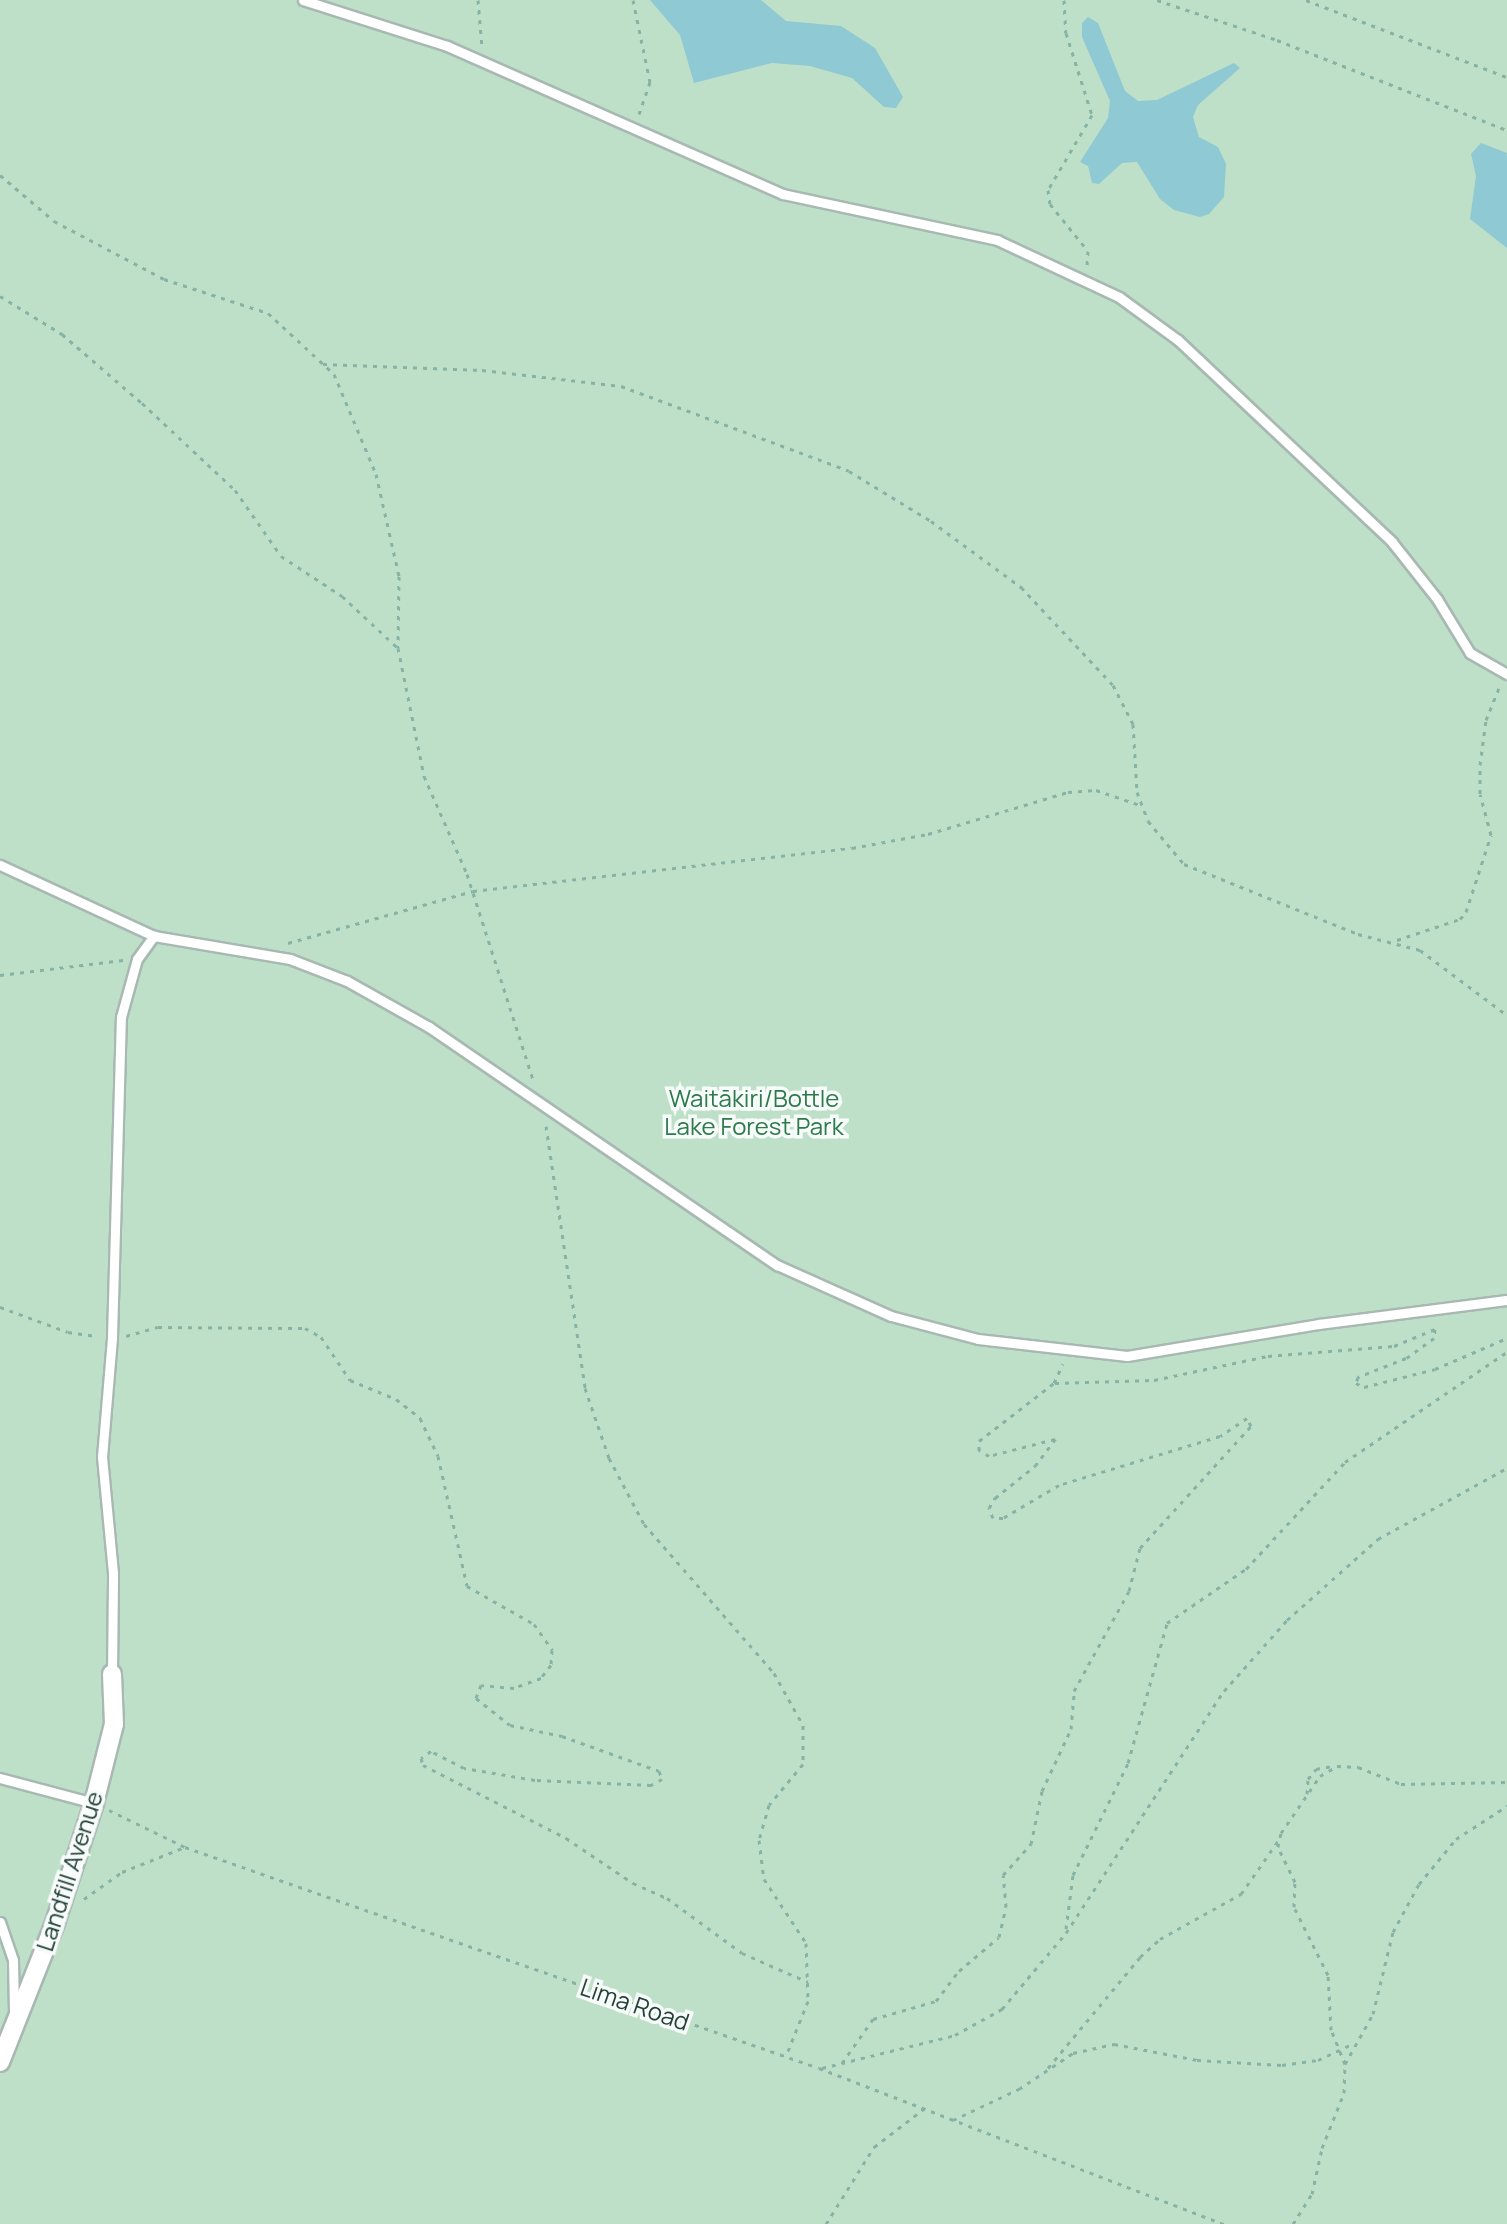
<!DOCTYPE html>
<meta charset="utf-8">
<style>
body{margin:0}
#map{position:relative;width:1507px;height:2224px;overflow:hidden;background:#e6efeb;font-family:Manrope,sans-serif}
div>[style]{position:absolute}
.green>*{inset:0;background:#bfe0c8;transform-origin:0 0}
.water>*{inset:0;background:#8ec9d4}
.path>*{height:3px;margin-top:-1.5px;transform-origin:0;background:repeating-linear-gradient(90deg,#86b3a5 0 4px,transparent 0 10px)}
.roads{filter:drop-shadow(2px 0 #a8b8b2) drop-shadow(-2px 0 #a8b8b2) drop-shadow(0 2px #a8b8b2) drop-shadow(0 -2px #a8b8b2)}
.service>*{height:9px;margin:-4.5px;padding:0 4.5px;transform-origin:4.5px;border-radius:4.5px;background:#fff}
.minor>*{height:18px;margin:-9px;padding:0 9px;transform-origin:9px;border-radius:9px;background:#fff}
span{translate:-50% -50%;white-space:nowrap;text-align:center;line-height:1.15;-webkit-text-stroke:7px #f7fbf9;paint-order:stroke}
.park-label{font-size:24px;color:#2d7a4b}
.street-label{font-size:24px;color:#24423a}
</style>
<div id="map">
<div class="green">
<i style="left:0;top:0;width:1507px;height:2224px"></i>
</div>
<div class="water">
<i style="clip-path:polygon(650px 0,761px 0,786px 21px,841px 26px,875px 48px,903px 97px,896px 108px,884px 107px,852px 78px,810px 66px,772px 63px,694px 83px,680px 35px)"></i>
<i style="clip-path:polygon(1088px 17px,1098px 23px,1125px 91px,1138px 101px,1157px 100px,1234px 63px,1240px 68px,1198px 105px,1193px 117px,1199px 137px,1218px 147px,1226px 164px,1224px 197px,1209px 214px,1200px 217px,1174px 210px,1160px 199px,1137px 162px,1122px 163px,1099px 184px,1092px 183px,1088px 166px,1080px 162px,1108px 118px,1110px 101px,1082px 37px,1082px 23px)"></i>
<i style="clip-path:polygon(1481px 143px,1507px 153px,1507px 248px,1470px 219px,1476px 176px,1471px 154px)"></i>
</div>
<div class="path">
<i style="left:478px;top:0;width:48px;rotate:85.2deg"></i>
<i style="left:633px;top:0;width:84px;rotate:78.3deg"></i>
<i style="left:650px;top:82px;width:34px;rotate:109deg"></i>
<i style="left:1064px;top:0;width:33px;rotate:87deg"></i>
<i style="left:1066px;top:33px;width:86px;rotate:72.4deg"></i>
<i style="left:1092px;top:115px;width:87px;rotate:120.4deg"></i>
<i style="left:1048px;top:190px;width:14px;rotate:82deg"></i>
<i style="left:1050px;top:204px;width:60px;rotate:51deg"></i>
<i style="left:1088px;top:251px;width:14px;rotate:94deg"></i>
<i style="left:1157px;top:0;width:126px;rotate:18.4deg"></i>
<i style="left:1277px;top:40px;width:247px;rotate:21.4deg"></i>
<i style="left:1306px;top:0;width:215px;rotate:21deg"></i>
<i style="left:0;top:175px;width:71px;rotate:40.4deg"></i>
<i style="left:54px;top:221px;width:124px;rotate:27.8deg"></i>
<i style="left:164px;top:279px;width:109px;rotate:18.1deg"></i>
<i style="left:268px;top:313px;width:90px;rotate:42.7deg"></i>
<i style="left:334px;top:374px;width:108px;rotate:67.2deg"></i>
<i style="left:376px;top:474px;width:105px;rotate:77.3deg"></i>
<i style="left:399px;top:576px;width:72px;rotate:90.8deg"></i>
<i style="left:0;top:296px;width:73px;rotate:31.5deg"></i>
<i style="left:62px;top:334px;width:106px;rotate:40.8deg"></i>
<i style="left:142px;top:403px;width:127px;rotate:43.1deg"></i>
<i style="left:235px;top:490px;width:80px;rotate:55.1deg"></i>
<i style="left:281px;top:556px;width:73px;rotate:33.3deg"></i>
<i style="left:342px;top:596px;width:76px;rotate:42.9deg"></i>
<i style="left:398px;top:648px;width:131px;rotate:78.5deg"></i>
<i style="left:424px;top:776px;width:107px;rotate:66.3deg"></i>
<i style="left:467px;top:874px;width:216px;rotate:72.2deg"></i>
<i style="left:323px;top:364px;width:159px;rotate:2.2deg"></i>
<i style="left:482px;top:370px;width:140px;rotate:6.6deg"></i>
<i style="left:621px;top:386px;width:243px;rotate:20.4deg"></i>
<i style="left:849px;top:471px;width:96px;rotate:31.4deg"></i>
<i style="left:931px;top:521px;width:112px;rotate:36.3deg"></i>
<i style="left:1021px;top:587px;width:134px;rotate:46.8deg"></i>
<i style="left:1113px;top:685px;width:44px;rotate:62.9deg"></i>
<i style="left:1133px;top:724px;width:68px;rotate:86.6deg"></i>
<i style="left:1137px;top:792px;width:31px;rotate:69deg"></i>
<i style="left:1148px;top:821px;width:56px;rotate:50.1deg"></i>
<i style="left:1184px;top:864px;width:188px;rotate:21.9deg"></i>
<i style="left:1358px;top:934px;width:64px;rotate:14.5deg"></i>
<i style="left:1420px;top:950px;width:109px;rotate:36.8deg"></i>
<i style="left:1397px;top:940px;width:66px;rotate:-18.4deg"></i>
<i style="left:1460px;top:919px;width:9px;rotate:-49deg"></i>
<i style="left:1466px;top:912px;width:81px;rotate:-72deg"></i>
<i style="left:1491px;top:835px;width:42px;rotate:-105deg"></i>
<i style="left:1480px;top:794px;width:29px;rotate:-90deg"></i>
<i style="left:1480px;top:765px;width:45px;rotate:-82.4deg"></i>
<i style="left:1486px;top:720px;width:37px;rotate:-68deg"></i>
<i style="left:288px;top:943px;width:192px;rotate:-15.7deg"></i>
<i style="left:473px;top:891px;width:381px;rotate:-6.5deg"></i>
<i style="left:852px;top:848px;width:77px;rotate:-10.4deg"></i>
<i style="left:928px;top:834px;width:146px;rotate:-16.7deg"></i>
<i style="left:1068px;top:792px;width:28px;rotate:-4deg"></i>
<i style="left:1096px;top:790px;width:46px;rotate:18.8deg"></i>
<i style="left:0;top:975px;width:124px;rotate:-7deg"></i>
<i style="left:546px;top:1126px;width:265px;rotate:81.5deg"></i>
<i style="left:585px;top:1388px;width:74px;rotate:71.1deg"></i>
<i style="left:609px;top:1458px;width:75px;rotate:62.1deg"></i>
<i style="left:644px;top:1524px;width:198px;rotate:48.9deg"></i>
<i style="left:774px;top:1673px;width:60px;rotate:60.9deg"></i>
<i style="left:803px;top:1725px;width:39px;rotate:90deg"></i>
<i style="left:803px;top:1764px;width:53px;rotate:129.7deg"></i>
<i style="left:769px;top:1805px;width:36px;rotate:106deg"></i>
<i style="left:759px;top:1840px;width:39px;rotate:83deg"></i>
<i style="left:764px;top:1879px;width:77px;rotate:56.7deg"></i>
<i style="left:806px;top:1943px;width:58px;rotate:88deg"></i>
<i style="left:808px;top:2001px;width:59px;rotate:111.8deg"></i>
<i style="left:0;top:1307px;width:72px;rotate:20.2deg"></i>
<i style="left:68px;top:1332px;width:30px;rotate:8deg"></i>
<i style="left:126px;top:1336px;width:33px;rotate:-16deg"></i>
<i style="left:158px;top:1327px;width:147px;rotate:0.4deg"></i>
<i style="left:305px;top:1328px;width:18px;rotate:29deg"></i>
<i style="left:321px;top:1337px;width:52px;rotate:56deg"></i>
<i style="left:350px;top:1380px;width:50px;rotate:22.4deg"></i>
<i style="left:396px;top:1399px;width:31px;rotate:38deg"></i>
<i style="left:420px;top:1418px;width:42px;rotate:64.7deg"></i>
<i style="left:438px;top:1456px;width:133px;rotate:77.4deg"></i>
<i style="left:467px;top:1586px;width:77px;rotate:29.6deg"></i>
<i style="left:534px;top:1624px;width:32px;rotate:55deg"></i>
<i style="left:552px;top:1650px;width:15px;rotate:94deg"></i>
<i style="left:551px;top:1665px;width:16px;rotate:128deg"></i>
<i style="left:541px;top:1678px;width:29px;rotate:160deg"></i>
<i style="left:514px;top:1688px;width:33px;rotate:-175deg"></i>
<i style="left:481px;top:1685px;width:14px;rotate:111deg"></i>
<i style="left:476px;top:1698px;width:43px;rotate:38.5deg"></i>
<i style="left:510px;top:1725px;width:53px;rotate:11.9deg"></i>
<i style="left:562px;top:1736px;width:103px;rotate:19.8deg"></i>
<i style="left:659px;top:1771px;width:9px;rotate:69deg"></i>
<i style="left:662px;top:1779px;width:13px;rotate:151deg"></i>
<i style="left:651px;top:1785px;width:116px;rotate:-177.5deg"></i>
<i style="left:535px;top:1780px;width:72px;rotate:-170.4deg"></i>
<i style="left:464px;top:1768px;width:37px;rotate:-153deg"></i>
<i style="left:431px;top:1751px;width:12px;rotate:145deg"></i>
<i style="left:421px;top:1758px;width:7px;rotate:74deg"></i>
<i style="left:423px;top:1765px;width:161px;rotate:27deg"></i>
<i style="left:566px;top:1838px;width:81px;rotate:33.9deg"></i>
<i style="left:633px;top:1883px;width:37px;rotate:24deg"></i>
<i style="left:667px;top:1898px;width:93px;rotate:36.3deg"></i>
<i style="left:742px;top:1953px;width:72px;rotate:23.7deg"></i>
<i style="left:1055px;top:1383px;width:99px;rotate:-1.7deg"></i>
<i style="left:1154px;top:1380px;width:116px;rotate:-11.9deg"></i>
<i style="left:1268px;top:1356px;width:126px;rotate:-4.5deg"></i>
<i style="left:1394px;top:1346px;width:44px;rotate:-22.5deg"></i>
<i style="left:1435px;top:1329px;width:9px;rotate:96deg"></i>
<i style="left:1434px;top:1338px;width:34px;rotate:144deg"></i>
<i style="left:1406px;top:1358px;width:52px;rotate:158.4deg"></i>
<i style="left:1358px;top:1377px;width:6px;rotate:108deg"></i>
<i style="left:1356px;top:1383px;width:9px;rotate:27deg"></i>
<i style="left:1364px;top:1387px;width:73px;rotate:-14.2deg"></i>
<i style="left:1435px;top:1369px;width:78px;rotate:-23.3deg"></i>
<i style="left:1307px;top:1794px;width:15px;rotate:-86deg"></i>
<i style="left:1308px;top:1779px;width:13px;rotate:-51deg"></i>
<i style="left:1316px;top:1769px;width:16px;rotate:-11deg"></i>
<i style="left:109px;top:1810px;width:85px;rotate:26deg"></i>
<i style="left:84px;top:1899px;width:47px;rotate:-35.4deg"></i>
<i style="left:122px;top:1872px;width:68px;rotate:-21.6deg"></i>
<i style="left:185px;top:1847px;width:671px;rotate:19.22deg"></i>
<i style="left:819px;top:2068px;width:434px;rotate:21.1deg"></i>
<i style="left:1066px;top:1929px;width:54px;rotate:-82.6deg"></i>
<i style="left:1073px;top:1875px;width:125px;rotate:-63.8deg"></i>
<i style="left:1128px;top:1763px;width:145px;rotate:-74.4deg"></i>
<i style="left:1167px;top:1623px;width:96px;rotate:-34.4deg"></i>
<i style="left:1246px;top:1569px;width:146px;rotate:-47.2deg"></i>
<i style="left:1345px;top:1462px;width:196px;rotate:-34.2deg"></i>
<i style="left:842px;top:2063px;width:54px;rotate:-54.8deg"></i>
<i style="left:873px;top:2019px;width:66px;rotate:-15.9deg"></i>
<i style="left:936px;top:2001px;width:38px;rotate:-53deg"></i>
<i style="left:959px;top:1971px;width:52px;rotate:-40.4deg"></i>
<i style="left:999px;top:1937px;width:31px;rotate:-77deg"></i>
<i style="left:1006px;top:1907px;width:32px;rotate:-95deg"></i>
<i style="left:1003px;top:1875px;width:42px;rotate:-47.9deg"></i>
<i style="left:1031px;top:1844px;width:54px;rotate:-78.3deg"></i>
<i style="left:1042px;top:1791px;width:68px;rotate:-64.9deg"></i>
<i style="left:1071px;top:1729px;width:38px;rotate:-85deg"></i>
<i style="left:1074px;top:1691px;width:114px;rotate:-61.2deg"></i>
<i style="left:1129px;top:1591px;width:44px;rotate:-75.7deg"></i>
<i style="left:1140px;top:1548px;width:165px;rotate:-47.7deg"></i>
<i style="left:1251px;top:1426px;width:9px;rotate:-117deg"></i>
<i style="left:1247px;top:1418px;width:32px;rotate:146deg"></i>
<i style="left:1220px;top:1436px;width:168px;rotate:163.1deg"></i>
<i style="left:1059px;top:1485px;width:65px;rotate:149.5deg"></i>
<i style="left:1003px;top:1518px;width:10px;rotate:180deg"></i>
<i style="left:993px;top:1518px;width:11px;rotate:-112deg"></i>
<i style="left:989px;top:1508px;width:12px;rotate:-59deg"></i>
<i style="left:995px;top:1498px;width:51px;rotate:-38.7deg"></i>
<i style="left:1035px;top:1466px;width:34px;rotate:-53deg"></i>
<i style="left:1055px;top:1439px;width:68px;rotate:165.6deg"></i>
<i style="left:989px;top:1456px;width:12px;rotate:-149deg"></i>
<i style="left:979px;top:1450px;width:9px;rotate:-90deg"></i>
<i style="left:979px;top:1441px;width:95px;rotate:-37.7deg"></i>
<i style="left:1054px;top:1383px;width:21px;rotate:-65deg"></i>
<i style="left:1345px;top:2064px;width:57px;rotate:-60.8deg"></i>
<i style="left:1373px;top:2014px;width:84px;rotate:-76.3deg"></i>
<i style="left:1393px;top:1932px;width:55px;rotate:-61.6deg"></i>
<i style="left:1419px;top:1884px;width:58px;rotate:-50.6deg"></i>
<i style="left:1456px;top:1839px;width:61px;rotate:-32.9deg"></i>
<i style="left:822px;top:2068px;width:137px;rotate:-13.9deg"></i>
<i style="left:955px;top:2035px;width:54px;rotate:-29deg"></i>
<i style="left:1002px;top:2009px;width:99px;rotate:-49.9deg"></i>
<i style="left:1066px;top:1933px;width:289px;rotate:-56.9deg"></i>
<i style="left:1224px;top:1691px;width:95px;rotate:-48.4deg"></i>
<i style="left:1287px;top:1620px;width:122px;rotate:-41.7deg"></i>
<i style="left:1378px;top:1539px;width:147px;rotate:-28.8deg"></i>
<i style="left:1048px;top:2068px;width:144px;rotate:-50.3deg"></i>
<i style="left:1140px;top:1957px;width:27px;rotate:-42deg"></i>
<i style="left:1160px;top:1939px;width:93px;rotate:-29.1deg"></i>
<i style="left:1241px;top:1894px;width:65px;rotate:-55.1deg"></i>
<i style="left:953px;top:2120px;width:73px;rotate:-25.2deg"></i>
<i style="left:1019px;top:2089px;width:65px;rotate:-33.7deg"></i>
<i style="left:1073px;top:2053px;width:42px;rotate:-12.4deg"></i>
<i style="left:1114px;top:2044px;width:85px;rotate:10.9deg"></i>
<i style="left:1197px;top:2060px;width:85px;rotate:3.4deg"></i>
<i style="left:1282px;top:2065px;width:36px;rotate:-8deg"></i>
<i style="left:1318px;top:2060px;width:38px;rotate:-25deg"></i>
<i style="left:826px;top:2224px;width:91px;rotate:-58.1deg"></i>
<i style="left:874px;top:2147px;width:64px;rotate:-37.4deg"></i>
<i style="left:1293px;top:2224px;width:36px;rotate:-58deg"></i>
<i style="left:1312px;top:2194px;width:47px;rotate:-77.7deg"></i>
<i style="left:1322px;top:2148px;width:59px;rotate:-68.2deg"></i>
<i style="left:1344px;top:2093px;width:29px;rotate:-88deg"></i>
<i style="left:1345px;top:2064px;width:37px;rotate:-112deg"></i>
<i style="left:1331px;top:2030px;width:55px;rotate:-93.1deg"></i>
<i style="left:1328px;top:1975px;width:76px;rotate:-116.6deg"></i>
<i style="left:1294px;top:1907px;width:25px;rotate:-88deg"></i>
<i style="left:1295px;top:1882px;width:39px;rotate:-116deg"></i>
<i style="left:1278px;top:1847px;width:14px;rotate:-78deg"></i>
<i style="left:1281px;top:1833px;width:69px;rotate:-55.6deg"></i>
<i style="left:1320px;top:1776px;width:20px;rotate:-30deg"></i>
<i style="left:1337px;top:1766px;width:21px;rotate:3deg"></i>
<i style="left:1358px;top:1767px;width:46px;rotate:21.6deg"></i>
<i style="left:1401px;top:1784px;width:106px;rotate:-1.1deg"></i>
</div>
<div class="roads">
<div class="service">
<i style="left:303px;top:0;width:151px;rotate:17.7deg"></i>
<i style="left:447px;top:46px;width:367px;rotate:23.8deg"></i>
<i style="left:783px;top:194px;width:219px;rotate:12.1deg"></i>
<i style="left:997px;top:240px;width:135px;rotate:25deg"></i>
<i style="left:1119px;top:297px;width:73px;rotate:36.1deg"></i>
<i style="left:1178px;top:340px;width:294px;rotate:43.3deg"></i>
<i style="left:1392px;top:542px;width:73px;rotate:51.7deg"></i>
<i style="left:1437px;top:599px;width:63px;rotate:58.6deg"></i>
<i style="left:1470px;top:653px;width:43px;rotate:29.6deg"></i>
<i style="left:0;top:865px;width:170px;rotate:24.8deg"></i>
<i style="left:154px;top:936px;width:138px;rotate:9.6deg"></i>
<i style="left:290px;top:959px;width:61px;rotate:21.1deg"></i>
<i style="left:347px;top:981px;width:94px;rotate:29.3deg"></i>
<i style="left:429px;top:1027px;width:422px;rotate:34.4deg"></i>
<i style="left:777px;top:1265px;width:125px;rotate:24.1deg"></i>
<i style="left:891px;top:1316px;width:90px;rotate:14.8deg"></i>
<i style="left:978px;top:1339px;width:150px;rotate:6.5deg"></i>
<i style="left:1127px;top:1356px;width:195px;rotate:-9.5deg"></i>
<i style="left:1319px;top:1324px;width:190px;rotate:-7.3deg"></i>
<i style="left:112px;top:1674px;width:101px;rotate:-89.4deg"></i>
<i style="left:113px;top:1573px;width:117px;rotate:-95.4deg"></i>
<i style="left:102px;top:1457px;width:120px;rotate:-85.2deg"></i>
<i style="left:112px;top:1337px;width:320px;rotate:-88.4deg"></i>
<i style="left:121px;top:1017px;width:60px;rotate:-74.6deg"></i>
<i style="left:137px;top:959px;width:29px;rotate:-54deg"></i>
<i style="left:0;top:1778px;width:97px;rotate:14.9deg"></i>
<i style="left:0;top:1922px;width:40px;rotate:71.1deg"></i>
<i style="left:13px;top:1960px;width:52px;rotate:88.9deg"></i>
</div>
<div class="minor">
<i style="left:0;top:2062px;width:149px;rotate:-68.4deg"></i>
<i style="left:55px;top:1923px;width:126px;rotate:-72deg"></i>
<i style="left:94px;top:1803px;width:81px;rotate:-75.8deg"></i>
<i style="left:114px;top:1724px;width:50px;rotate:-92.3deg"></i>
</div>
</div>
<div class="park-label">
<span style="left:754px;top:1112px">Waitākiri/Bottle<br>Lake Forest Park</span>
</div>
<div class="street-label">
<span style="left:69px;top:1871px;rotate:-72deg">Landfill Avenue</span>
<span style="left:635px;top:2004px;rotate:19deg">Lima Road</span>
</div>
</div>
